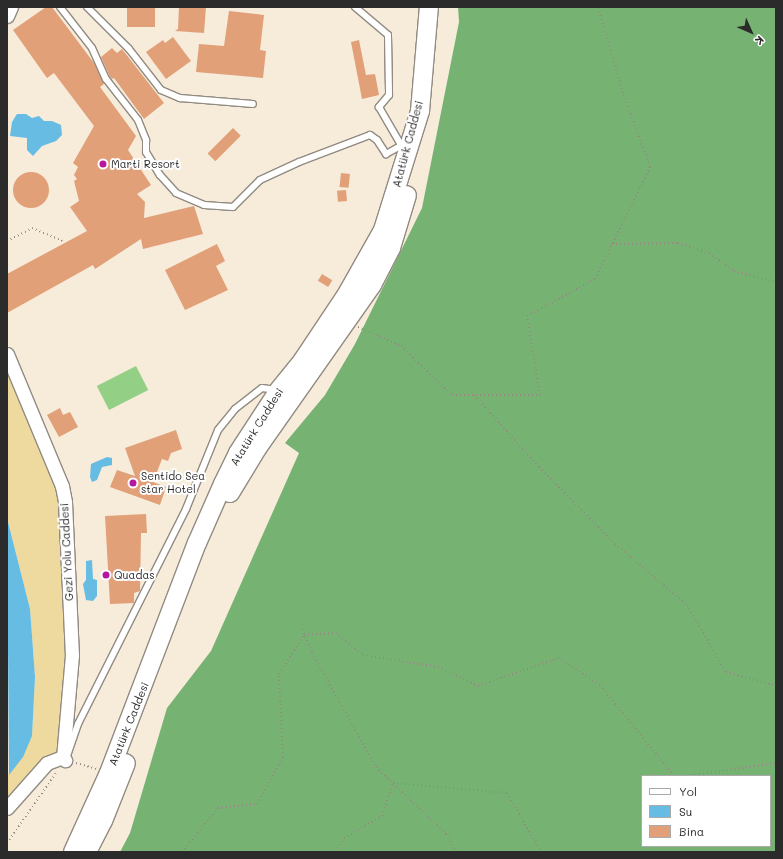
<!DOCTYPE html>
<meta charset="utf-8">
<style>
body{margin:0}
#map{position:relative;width:783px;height:859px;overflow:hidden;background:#f7ebda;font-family:Mali,sans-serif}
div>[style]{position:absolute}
.green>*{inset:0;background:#93d085;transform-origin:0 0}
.forest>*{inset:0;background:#76b272}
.sand>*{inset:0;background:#eeda9e}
.water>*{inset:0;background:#66bce3}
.building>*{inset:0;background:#e1a078;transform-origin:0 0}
.round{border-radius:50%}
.path>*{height:2px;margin-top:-1px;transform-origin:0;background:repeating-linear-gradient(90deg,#918b82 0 1px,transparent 0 4px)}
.roads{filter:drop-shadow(1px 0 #918b82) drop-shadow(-1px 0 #918b82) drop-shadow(0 1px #918b82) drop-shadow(0 -1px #918b82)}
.lane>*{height:6px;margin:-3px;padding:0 3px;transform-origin:3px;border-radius:3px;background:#fff}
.street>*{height:13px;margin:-6.5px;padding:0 6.5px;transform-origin:6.5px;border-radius:6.5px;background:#fff}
.secondary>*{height:18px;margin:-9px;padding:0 9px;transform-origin:9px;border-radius:9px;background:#fff}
.dots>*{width:11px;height:11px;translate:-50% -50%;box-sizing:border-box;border:2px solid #fff;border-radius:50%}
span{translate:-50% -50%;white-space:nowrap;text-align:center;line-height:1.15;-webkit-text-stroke:4px #fff;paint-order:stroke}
.street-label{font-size:11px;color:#2b2b2b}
.poi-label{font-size:11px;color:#2b2b2b}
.left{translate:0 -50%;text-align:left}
.frame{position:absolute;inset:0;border:8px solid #2b2b2b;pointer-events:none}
.legend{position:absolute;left:641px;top:775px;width:130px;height:72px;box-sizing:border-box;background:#fff;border:1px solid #aaa;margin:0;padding:5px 7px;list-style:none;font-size:12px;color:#2b2b2b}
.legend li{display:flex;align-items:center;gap:8px;height:20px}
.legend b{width:20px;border:1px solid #aaa}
.north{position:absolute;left:731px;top:12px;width:40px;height:40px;-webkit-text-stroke:3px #fff;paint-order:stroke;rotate:135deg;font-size:11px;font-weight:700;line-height:16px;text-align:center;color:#2b2b2b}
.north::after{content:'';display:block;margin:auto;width:14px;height:18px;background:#2b2b2b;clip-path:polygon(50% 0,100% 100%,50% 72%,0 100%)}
</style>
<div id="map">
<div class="green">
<i style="left:136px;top:366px;width:27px;height:44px;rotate:63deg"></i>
</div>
<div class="forest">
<i style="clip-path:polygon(evenodd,458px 7px,776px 7px,776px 852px,120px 852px,130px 833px,167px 708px,211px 651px,299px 453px,285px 443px,325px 395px,355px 344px,422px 208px,459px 22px,458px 7px,642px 776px,770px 776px,770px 846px,642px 846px,642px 776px)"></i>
</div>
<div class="sand">
<i style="clip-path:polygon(7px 354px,62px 486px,72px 655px,63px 757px,7px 808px,7px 773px,9px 774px,32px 736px,35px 677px,30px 609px,7px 518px)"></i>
</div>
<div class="water">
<i style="clip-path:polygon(17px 114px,26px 114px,32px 118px,39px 116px,44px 121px,52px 121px,61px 125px,62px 135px,56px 141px,42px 146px,33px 156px,27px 150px,27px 138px,10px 136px,12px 122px)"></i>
<i style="clip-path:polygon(107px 457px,112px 458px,112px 465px,102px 467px,97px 480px,92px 482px,90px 477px,91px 464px)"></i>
<i style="clip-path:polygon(7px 518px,30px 609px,35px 677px,32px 736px,23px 757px,9px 775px)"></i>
<i style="clip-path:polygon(92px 560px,93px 579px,97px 580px,97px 596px,93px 601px,86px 600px,83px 584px,86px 580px,86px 561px)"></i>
</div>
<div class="building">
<i style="clip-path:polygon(46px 7px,52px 7px,94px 63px,104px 84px,100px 87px,136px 136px,128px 150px,151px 185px,137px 194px,145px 202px,144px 218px,194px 206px,203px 234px,143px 249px,141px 239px,95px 269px,93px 265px,7px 313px,7px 274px,87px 231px,70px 207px,79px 201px,74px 181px,77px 179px,74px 175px,78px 167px,73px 163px,94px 126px,54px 73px,47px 78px,13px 30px)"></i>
<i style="left:127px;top:7px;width:28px;height:20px"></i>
<i style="clip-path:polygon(179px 7px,206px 7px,204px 33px,175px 31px,178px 29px)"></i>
<i style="clip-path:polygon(229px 11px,264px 15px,260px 50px,266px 51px,263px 78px,196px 72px,199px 44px,224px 46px)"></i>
<i style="clip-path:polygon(173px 37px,191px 61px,166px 79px,146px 52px,163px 40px,165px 43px)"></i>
<i style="clip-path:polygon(359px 40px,366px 75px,375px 74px,379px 95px,362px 99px,351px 42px)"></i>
<i style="clip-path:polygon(112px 48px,117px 53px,122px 49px,164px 103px,144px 119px,114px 78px,112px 79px,110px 77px,101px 57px)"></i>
<i style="left:233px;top:128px;width:11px;height:36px;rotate:45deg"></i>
<i class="round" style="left:13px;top:172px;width:36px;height:36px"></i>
<i style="left:341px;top:173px;width:9px;height:14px;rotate:6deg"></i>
<i style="left:346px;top:190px;width:11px;height:9px;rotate:85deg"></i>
<i style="clip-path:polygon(217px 244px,225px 261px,216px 266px,228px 290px,185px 310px,165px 270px)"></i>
<i style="left:322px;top:274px;width:12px;height:8px;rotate:31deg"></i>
<i style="clip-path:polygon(60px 408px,63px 415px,70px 412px,78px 427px,59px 437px,47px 415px)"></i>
<i style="clip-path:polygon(176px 430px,182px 449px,171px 453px,168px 461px,162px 459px,153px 482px,166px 487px,160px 505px,110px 487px,117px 470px,135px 476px,125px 448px)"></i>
<i style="clip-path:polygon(146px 514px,147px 533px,141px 533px,140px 591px,134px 593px,134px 603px,110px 604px,105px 516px)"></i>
</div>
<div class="path">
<i style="left:7px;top:241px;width:28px;rotate:-27deg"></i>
<i style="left:32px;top:228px;width:33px;rotate:23deg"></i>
<i style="left:612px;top:244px;width:66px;rotate:-0.9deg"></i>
<i style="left:678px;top:243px;width:33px;rotate:18deg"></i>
<i style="left:709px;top:253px;width:31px;rotate:36deg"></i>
<i style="left:734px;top:271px;width:43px;rotate:14.7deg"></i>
<i style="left:358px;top:327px;width:47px;rotate:23.8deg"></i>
<i style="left:401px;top:346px;width:71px;rotate:43.9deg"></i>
<i style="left:452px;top:395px;width:88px"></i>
<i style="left:540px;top:395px;width:80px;rotate:-99.3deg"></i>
<i style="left:527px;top:316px;width:77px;rotate:-28.6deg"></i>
<i style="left:595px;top:279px;width:125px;rotate:-63.8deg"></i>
<i style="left:650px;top:167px;width:79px;rotate:-110deg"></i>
<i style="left:623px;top:93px;width:90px;rotate:-106.2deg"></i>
<i style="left:474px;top:395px;width:97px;rotate:47.9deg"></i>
<i style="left:539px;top:467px;width:104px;rotate:45.4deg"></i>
<i style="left:612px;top:541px;width:99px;rotate:40.5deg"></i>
<i style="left:687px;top:605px;width:78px;rotate:59.8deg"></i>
<i style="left:726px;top:672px;width:52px;rotate:15.6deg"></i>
<i style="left:302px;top:629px;width:26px;rotate:67deg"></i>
<i style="left:312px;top:653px;width:131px;rotate:60.7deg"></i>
<i style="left:376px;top:767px;width:97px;rotate:43.7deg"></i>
<i style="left:446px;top:834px;width:21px;rotate:61deg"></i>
<i style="left:76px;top:763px;width:22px;rotate:16deg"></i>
<i style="left:687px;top:776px;width:90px;rotate:-8.3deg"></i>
<i style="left:7px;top:843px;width:85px;rotate:-55deg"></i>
<i style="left:182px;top:852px;width:57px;rotate:-50.7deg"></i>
<i style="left:218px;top:808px;width:39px;rotate:-6deg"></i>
<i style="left:257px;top:804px;width:54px;rotate:-61deg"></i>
<i style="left:283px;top:757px;width:83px;rotate:-92.8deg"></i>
<i style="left:279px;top:674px;width:46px;rotate:-57.3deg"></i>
<i style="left:304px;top:635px;width:32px;rotate:-4deg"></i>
<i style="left:336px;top:633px;width:35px;rotate:39deg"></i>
<i style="left:363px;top:655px;width:76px;rotate:9.1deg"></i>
<i style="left:438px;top:667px;width:44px;rotate:25.4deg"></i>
<i style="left:478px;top:686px;width:86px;rotate:-19.1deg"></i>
<i style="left:559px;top:658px;width:49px;rotate:33.4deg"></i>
<i style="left:600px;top:685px;width:117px;rotate:50.9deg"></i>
<i style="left:336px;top:852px;width:16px;rotate:-60deg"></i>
<i style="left:344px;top:838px;width:44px;rotate:-30.1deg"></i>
<i style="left:382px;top:816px;width:35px;rotate:-72deg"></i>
<i style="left:393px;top:783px;width:114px;rotate:5deg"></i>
<i style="left:507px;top:793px;width:68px;rotate:60deg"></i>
</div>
<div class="roads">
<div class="lane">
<i style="left:60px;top:7px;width:52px;rotate:52deg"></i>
<i style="left:92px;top:48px;width:34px;rotate:66deg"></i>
<i style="left:106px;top:79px;width:52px;rotate:52deg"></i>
<i style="left:138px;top:120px;width:22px;rotate:68deg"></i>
<i style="left:146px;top:140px;width:12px;rotate:90deg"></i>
<i style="left:146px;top:152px;width:27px;rotate:59deg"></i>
<i style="left:160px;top:175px;width:24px;rotate:48deg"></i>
<i style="left:176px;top:193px;width:30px;rotate:23deg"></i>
<i style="left:204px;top:205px;width:29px;rotate:4deg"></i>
<i style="left:233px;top:207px;width:38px;rotate:-45deg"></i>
<i style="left:260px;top:180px;width:43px;rotate:-24.8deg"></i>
<i style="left:299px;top:162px;width:76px;rotate:-20.8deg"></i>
<i style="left:370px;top:135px;width:9px;rotate:36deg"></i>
<i style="left:377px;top:140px;width:17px;rotate:57deg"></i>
<i style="left:386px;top:154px;width:23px;rotate:-29deg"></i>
<i style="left:87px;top:7px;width:59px;rotate:45deg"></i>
<i style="left:129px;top:49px;width:52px;rotate:52deg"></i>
<i style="left:161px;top:90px;width:21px;rotate:23deg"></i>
<i style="left:180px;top:98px;width:73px;rotate:4.7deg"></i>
<i style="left:355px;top:7px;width:43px;rotate:40.3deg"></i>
<i style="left:388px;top:35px;width:60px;rotate:89deg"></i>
<i style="left:389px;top:95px;width:16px;rotate:130deg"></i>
<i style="left:379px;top:107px;width:44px;rotate:59.9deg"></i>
<i style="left:68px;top:753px;width:31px;rotate:-71deg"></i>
<i style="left:78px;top:724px;width:241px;rotate:-63.3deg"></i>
<i style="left:186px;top:509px;width:85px;rotate:-67.9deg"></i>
<i style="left:218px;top:430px;width:27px;rotate:-51deg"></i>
<i style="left:235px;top:409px;width:34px;rotate:-38deg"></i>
<i style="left:262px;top:388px;width:15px;rotate:8deg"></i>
</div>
<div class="street">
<i style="left:7px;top:16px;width:10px;rotate:-66deg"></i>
<i style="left:7px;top:354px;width:143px;rotate:67.4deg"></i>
<i style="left:62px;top:486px;width:16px;rotate:79deg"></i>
<i style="left:65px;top:502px;width:153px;rotate:87.4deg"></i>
<i style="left:72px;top:655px;width:102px;rotate:95deg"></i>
<i style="left:63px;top:757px;width:4px;rotate:56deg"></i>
<i style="left:7px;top:808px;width:60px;rotate:-48.4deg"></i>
<i style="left:47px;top:763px;width:17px;rotate:-21deg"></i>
</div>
<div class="secondary">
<i style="left:230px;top:493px;width:54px;rotate:-58.7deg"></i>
<i style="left:258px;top:447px;width:198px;rotate:-54.9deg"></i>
<i style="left:372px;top:285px;width:42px;rotate:-62.8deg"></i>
<i style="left:391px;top:248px;width:55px;rotate:-73.2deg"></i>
<i style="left:73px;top:852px;width:87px;rotate:-65.5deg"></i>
<i style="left:109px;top:773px;width:246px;rotate:-69.1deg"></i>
<i style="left:197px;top:543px;width:64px;rotate:-66.2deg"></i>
<i style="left:223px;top:484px;width:34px;rotate:-64deg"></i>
<i style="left:238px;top:453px;width:75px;rotate:-56.9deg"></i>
<i style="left:279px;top:390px;width:38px;rotate:-51deg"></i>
<i style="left:303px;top:360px;width:79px;rotate:-56.3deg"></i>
<i style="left:347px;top:294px;width:73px;rotate:-60.6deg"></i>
<i style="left:383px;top:230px;width:125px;rotate:-72.7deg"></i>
<i style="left:420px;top:111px;width:104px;rotate:-85.1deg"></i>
<i style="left:87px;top:852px;width:35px;rotate:-63deg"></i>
<i style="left:103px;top:821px;width:62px;rotate:-68.4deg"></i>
</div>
</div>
<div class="dots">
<i style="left:103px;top:164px;background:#b5179e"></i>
<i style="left:133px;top:483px;background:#b5179e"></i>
<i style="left:106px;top:575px;background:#b5179e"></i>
</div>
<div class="street-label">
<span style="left:408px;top:144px;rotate:-75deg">Atatürk Caddesi</span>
<span style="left:257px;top:427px;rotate:-58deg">Atatürk Caddesi</span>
<span style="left:67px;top:552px;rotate:-93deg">Gezi Yolu Caddesi</span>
<span style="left:129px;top:724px;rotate:-68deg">Atatürk Caddesi</span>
</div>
<div class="poi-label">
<span class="left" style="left:111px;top:164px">Marti Resort</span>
<span class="left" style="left:141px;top:483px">Sentido Sea<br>star Hotel</span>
<span class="left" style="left:114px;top:575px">Quadas</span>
</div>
<div class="frame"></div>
<ul class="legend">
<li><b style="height:5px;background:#fff"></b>Yol</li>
<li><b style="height:11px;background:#66bce3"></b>Su</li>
<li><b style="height:11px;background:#e1a078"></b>Bina</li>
</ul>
<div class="north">K</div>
</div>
